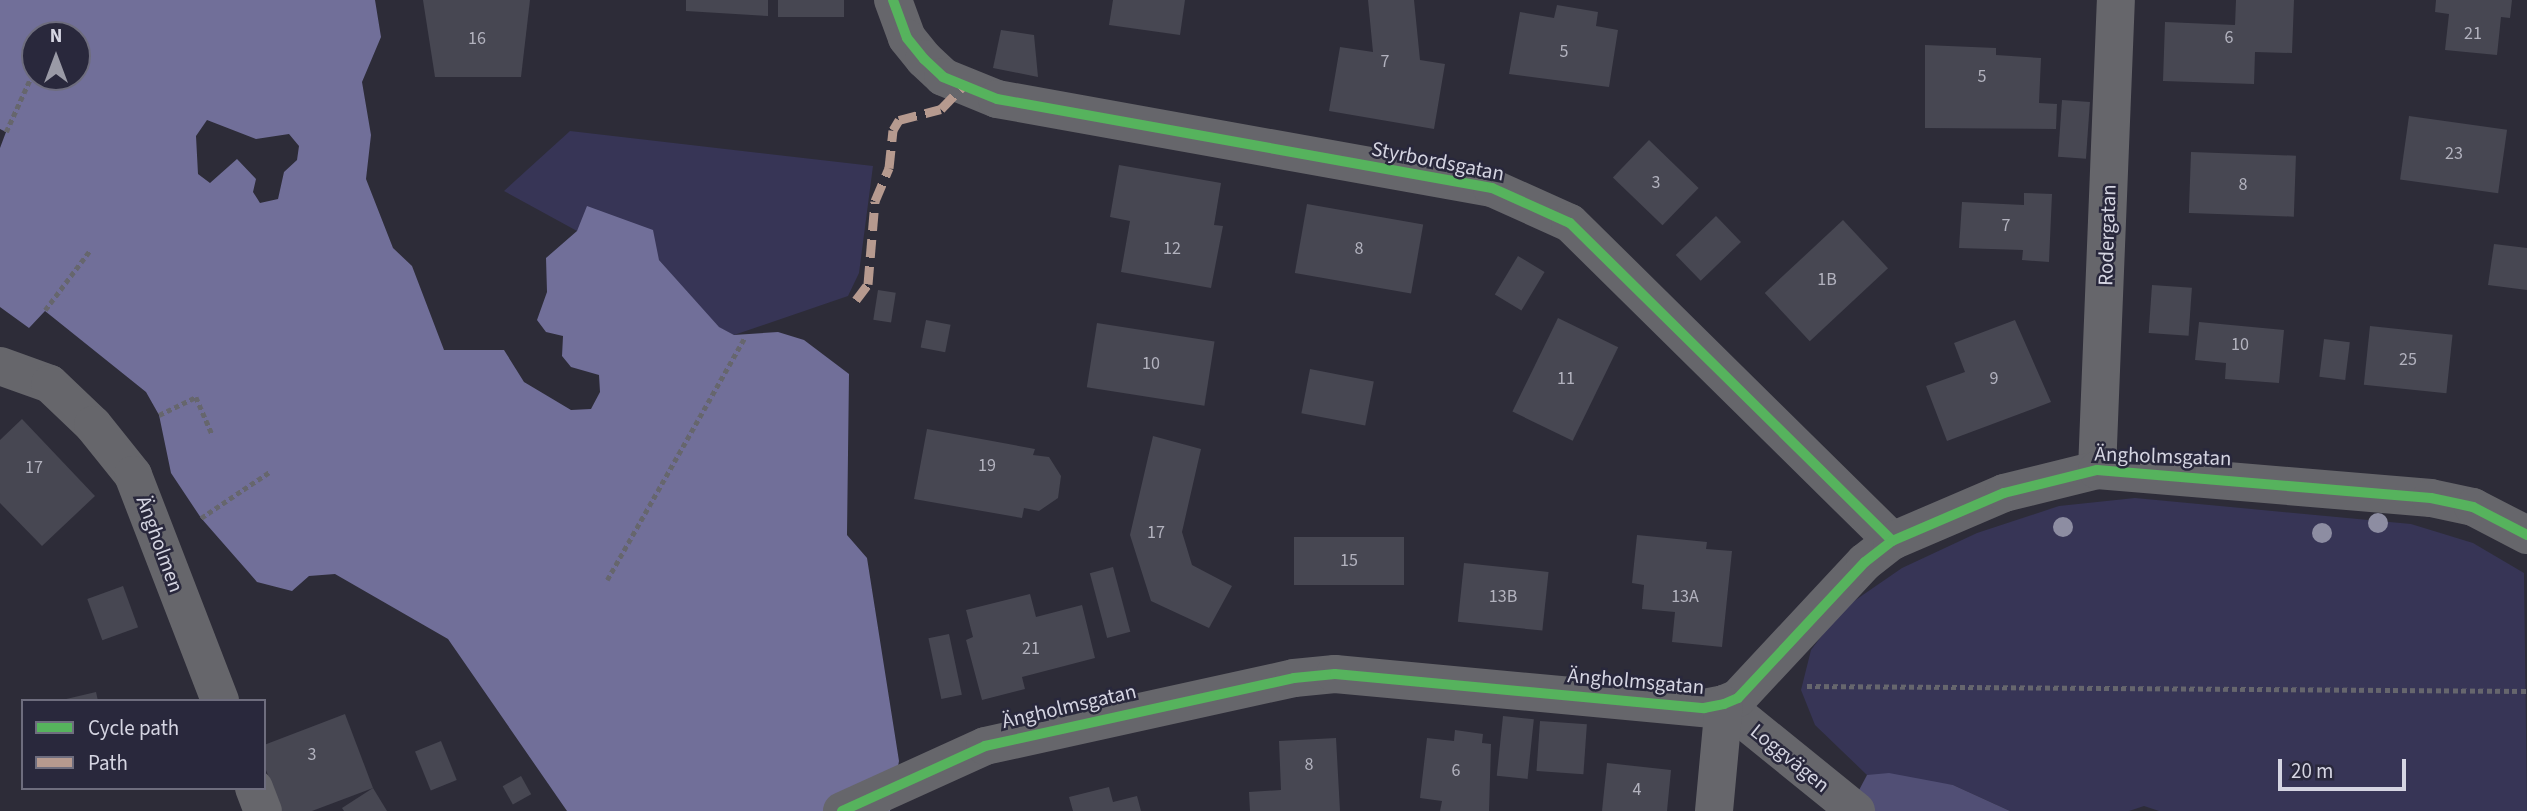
<!DOCTYPE html>
<meta charset="utf-8">
<style>
body{margin:0}
#map{position:relative;width:2527px;height:811px;overflow:hidden;background:#2d2c38;font-family:"Source Sans 3",sans-serif}
div>[style]{position:absolute}
.green>*{inset:0;background:#373556}
.forest>*{inset:0;background:#514f75}
.water>*{inset:0;background:#716f99}
.building>*{inset:0;background:#474752;transform-origin:0 0}
.path>*{height:4.5px;margin-top:-2.25px;transform-origin:0;background:repeating-linear-gradient(90deg,#66666d 0 5px,transparent 0 8.5px)}
.street>*{height:38px;margin:-19px;padding:0 19px;transform-origin:19px;border-radius:19px;background:#66666b}
.quiet>*{height:9px;margin-top:-4.5px;transform-origin:0;background:repeating-linear-gradient(90deg,#b69a8f 0 18px,transparent 0 27px)}
.cycleway>*{height:10px;margin:-5px;padding:0 5px;transform-origin:5px;border-radius:5px;background:#56b35d}
.trees>*{width:20px;height:20px;margin:-10px;border-radius:50%;background:#8d8da2}
span{translate:-50% -50%;white-space:nowrap;text-align:center;line-height:1.15;-webkit-text-stroke:5px #29283c;paint-order:stroke}
.number-label{font-size:18px;color:#b2b2be}
.number-label span{-webkit-text-stroke-width:0}
.street-label{font-size:21px;color:#d5d5e2}
.legend{position:absolute;left:21px;top:699px;width:245px;height:91px;box-sizing:border-box;background:#29283c;border:2px solid #6e6d7e;margin:0;padding:9px 12px;list-style:none;font-size:21px;color:#d5d5e2}
.legend li{display:flex;align-items:center;gap:14px;height:35px}
.legend b{width:35px;border:2px solid #6e6d7e}
.north{position:absolute;left:21px;top:21px;width:70px;height:70px;box-sizing:border-box;background:#29283c;border:2px solid #6e6d7e;border-radius:50%;rotate:0deg;font-size:19px;font-weight:700;line-height:28px;text-align:center;color:#d5d5e2}
.north::after{content:'';display:block;margin:auto;width:24px;height:32px;background:#9a9aa6;clip-path:polygon(50% 0,100% 100%,50% 72%,0 100%)}
.scale{position:absolute;left:2278px;top:759px;width:128px;height:32px;box-sizing:border-box;border:4px solid #d5d5e2;border-top:0;padding-left:9px;font-size:21px;line-height:24px;white-space:nowrap;color:#d5d5e2;-webkit-text-stroke:5px #29283c;paint-order:stroke}
</style>
<div id="map">
<div class="green">
<i style="clip-path:polygon(570px 131px,873px 166px,859px 273px,848px 296px,734px 335px,718px 327px,659px 260px,577px 231px,504px 191px)"></i>
<i style="clip-path:polygon(2135px 498px,2411px 524px,2473px 543px,2524px 573px,2527px 811px,2159px 811px,2144px 806px,2129px 811px,2010px 811px,1953px 785px,1867px 775px,1815px 725px,1801px 690px,1811px 650px,1841px 610px,1902px 568px,1977px 533px,2059px 506px)"></i>
</div>
<div class="forest">
<i style="clip-path:polygon(1889px 773px,1953px 785px,2010px 811px,1848px 811px,1867px 775px)"></i>
</div>
<div class="water">
<i style="clip-path:polygon(evenodd,0 0,375px 0,381px 37px,362px 82px,371px 135px,366px 179px,393px 248px,412px 266px,444px 350px,504px 350px,524px 382px,571px 410px,591px 409px,600px 392px,599px 375px,571px 367px,562px 356px,563px 336px,546px 332px,537px 320px,547px 292px,546px 258px,577px 231px,587px 206px,653px 230px,659px 260px,719px 327px,734px 335px,778px 332px,804px 340px,849px 374px,847px 535px,867px 558px,899px 761px,890px 811px,567px 811px,448px 639px,335px 574px,309px 576px,292px 591px,257px 582px,201px 518px,171px 473px,159px 415px,146px 392px,45px 311px,29px 328px,0 307px,0 148px,6px 132px,0 129px,0 0,35px 35px,77px 35px,77px 77px,35px 77px,35px 35px,0 0,207px 120px,256px 139px,289px 134px,299px 146px,297px 160px,284px 172px,278px 199px,260px 203px,253px 192px,256px 179px,237px 159px,210px 183px,198px 174px,196px 136px,207px 120px)"></i>
</div>
<div class="building">
<i style="clip-path:polygon(423px 0,530px 0,521px 77px,435px 77px)"></i>
<i style="clip-path:polygon(686px 0,768px 0,768px 16px,686px 11px)"></i>
<i style="left:778px;top:0;width:66px;height:17px"></i>
<i style="clip-path:polygon(1113px 0,1185px 0,1180px 35px,1109px 25px)"></i>
<i style="clip-path:polygon(1368px 0,1414px 0,1420px 60px,1445px 64px,1434px 129px,1329px 111px,1340px 47px,1373px 52px)"></i>
<i style="clip-path:polygon(2236px 0,2294px 0,2292px 53px,2255px 52px,2254px 84px,2163px 81px,2165px 22px,2235px 25px)"></i>
<i style="clip-path:polygon(2436px 0,2512px 0,2510px 18px,2501px 17px,2497px 55px,2445px 50px,2449px 14px,2435px 12px)"></i>
<i style="clip-path:polygon(1557px 5px,1598px 12px,1596px 26px,1618px 30px,1609px 87px,1509px 74px,1520px 12px,1554px 18px)"></i>
<i style="clip-path:polygon(1001px 30px,1034px 35px,1038px 77px,993px 68px)"></i>
<i style="clip-path:polygon(1925px 45px,1996px 48px,1996px 55px,2041px 58px,2039px 103px,2057px 104px,2056px 129px,1925px 128px)"></i>
<i style="left:2062px;top:100px;width:28px;height:57px;rotate:4deg"></i>
<i style="left:2409px;top:116px;width:99px;height:64px;rotate:8deg"></i>
<i style="left:1649px;top:140px;width:69px;height:52px;rotate:44deg"></i>
<i style="left:2191px;top:152px;width:105px;height:61px;rotate:2deg"></i>
<i style="clip-path:polygon(1119px 165px,1221px 183px,1214px 225px,1223px 226px,1211px 288px,1121px 272px,1130px 221px,1110px 217px)"></i>
<i style="clip-path:polygon(2024px 193px,2052px 194px,2049px 262px,2022px 260px,2023px 250px,1959px 248px,1962px 202px,2024px 205px)"></i>
<i style="left:1307px;top:204px;width:118px;height:70px;rotate:10deg"></i>
<i style="left:1716px;top:216px;width:36px;height:56px;rotate:46deg"></i>
<i style="left:1843px;top:220px;width:66px;height:107px;rotate:47deg"></i>
<i style="clip-path:polygon(2494px 244px,2527px 248px,2527px 290px,2488px 285px)"></i>
<i style="left:1518px;top:256px;width:31px;height:45px;rotate:31deg"></i>
<i style="left:2152px;top:285px;width:40px;height:48px;rotate:4deg"></i>
<i style="left:878px;top:290px;width:18px;height:30px;rotate:9deg"></i>
<i style="left:1558px;top:318px;width:67px;height:104px;rotate:26deg"></i>
<i style="left:926px;top:320px;width:25px;height:28px;rotate:11deg"></i>
<i style="clip-path:polygon(2015px 320px,2051px 402px,1947px 441px,1926px 386px,1965px 372px,1954px 343px)"></i>
<i style="clip-path:polygon(2199px 322px,2284px 330px,2279px 383px,2225px 379px,2226px 363px,2195px 360px)"></i>
<i style="left:1097px;top:323px;width:119px;height:65px;rotate:9deg"></i>
<i style="left:2370px;top:326px;width:83px;height:59px;rotate:6deg"></i>
<i style="left:2324px;top:339px;width:26px;height:38px;rotate:7deg"></i>
<i style="left:1310px;top:369px;width:65px;height:45px;rotate:11deg"></i>
<i style="clip-path:polygon(22px 419px,95px 496px,42px 546px,0 503px,0 440px)"></i>
<i style="clip-path:polygon(927px 429px,1035px 449px,1033px 455px,1049px 457px,1061px 476px,1058px 498px,1039px 511px,1024px 508px,1022px 518px,914px 499px)"></i>
<i style="clip-path:polygon(1153px 436px,1201px 449px,1182px 532px,1192px 565px,1232px 586px,1209px 628px,1151px 601px,1130px 535px)"></i>
<i style="clip-path:polygon(1637px 535px,1707px 542px,1706px 549px,1732px 551px,1722px 647px,1672px 642px,1675px 612px,1642px 609px,1644px 585px,1632px 583px)"></i>
<i style="left:1294px;top:537px;width:110px;height:48px"></i>
<i style="left:1464px;top:563px;width:85px;height:59px;rotate:6deg"></i>
<i style="left:1113px;top:567px;width:67px;height:24px;rotate:75deg"></i>
<i style="left:123px;top:586px;width:44px;height:38px;rotate:70deg"></i>
<i style="clip-path:polygon(1030px 594px,1036px 617px,1082px 605px,1095px 658px,1022px 677px,1025px 689px,982px 700px,966px 640px,973px 637px,966px 610px)"></i>
<i style="left:949px;top:634px;width:62px;height:21px;rotate:78deg"></i>
<i style="clip-path:polygon(96px 692px,98px 701px,62px 701px,62px 700px)"></i>
<i style="clip-path:polygon(345px 714px,373px 788px,312px 811px,282px 811px,264px 765px,264px 745px)"></i>
<i style="left:1503px;top:716px;width:31px;height:60px;rotate:6deg"></i>
<i style="left:1540px;top:721px;width:47px;height:50px;rotate:4deg"></i>
<i style="clip-path:polygon(1455px 730px,1483px 734px,1482px 743px,1491px 744px,1489px 811px,1440px 811px,1442px 801px,1420px 798px,1427px 738px,1454px 741px)"></i>
<i style="clip-path:polygon(1336px 738px,1340px 811px,1250px 811px,1249px 792px,1281px 790px,1279px 741px)"></i>
<i style="left:441px;top:741px;width:42px;height:28px;rotate:68deg"></i>
<i style="clip-path:polygon(1607px 763px,1671px 770px,1667px 811px,1602px 811px)"></i>
<i style="left:521px;top:776px;width:21px;height:21px;rotate:61deg"></i>
<i style="clip-path:polygon(1109px 787px,1113px 802px,1137px 796px,1141px 811px,1073px 811px,1069px 797px)"></i>
<i style="clip-path:polygon(373px 788px,387px 811px,344px 811px,342px 808px)"></i>
</div>
<div class="path">
<i style="left:6px;top:132px;width:63px;rotate:-65.5deg"></i>
<i style="left:45px;top:310px;width:76px;rotate:-53deg"></i>
<i style="left:159px;top:415px;width:41px;rotate:-25.9deg"></i>
<i style="left:196px;top:397px;width:40px;rotate:66.6deg"></i>
<i style="left:201px;top:518px;width:84px;rotate:-33.9deg"></i>
<i style="left:607px;top:580px;width:279px;rotate:-60.4deg"></i>
<i style="left:1807px;top:686px;width:720px;rotate:0.4deg"></i>
</div>
<div class="street">
<i style="left:893px;top:0;width:40px;rotate:69.8deg"></i>
<i style="left:907px;top:38px;width:27px;rotate:51deg"></i>
<i style="left:924px;top:59px;width:26px;rotate:43deg"></i>
<i style="left:943px;top:77px;width:58px;rotate:22.2deg"></i>
<i style="left:997px;top:99px;width:503px;rotate:10.19deg"></i>
<i style="left:1492px;top:188px;width:85px;rotate:24.2deg"></i>
<i style="left:1570px;top:223px;width:453px;rotate:44.6deg"></i>
<i style="left:0;top:366px;width:53px;rotate:19.8deg"></i>
<i style="left:50px;top:384px;width:59px;rotate:43.6deg"></i>
<i style="left:93px;top:425px;width:64px;rotate:51.3deg"></i>
<i style="left:133px;top:475px;width:242px;rotate:68.9deg"></i>
<i style="left:2097px;top:470px;width:470px;rotate:-87.7deg"></i>
<i style="left:1724px;top:704px;width:170px;rotate:39deg"></i>
<i style="left:254px;top:788px;width:25px;rotate:69deg"></i>
<i style="left:842px;top:811px;width:157px;rotate:-24.4deg"></i>
<i style="left:985px;top:746px;width:316px;rotate:-12.4deg"></i>
<i style="left:1294px;top:678px;width:41px;rotate:-5.6deg"></i>
<i style="left:1335px;top:674px;width:371px;rotate:5.3deg"></i>
<i style="left:1704px;top:708px;width:20px;rotate:-11deg"></i>
<i style="left:1724px;top:704px;width:15px;rotate:-23deg"></i>
<i style="left:1738px;top:698px;width:186px;rotate:-47deg"></i>
<i style="left:1865px;top:562px;width:34px;rotate:-38deg"></i>
<i style="left:1892px;top:541px;width:122px;rotate:-23.2deg"></i>
<i style="left:2004px;top:493px;width:96px;rotate:-13.9deg"></i>
<i style="left:2097px;top:470px;width:335px;rotate:4.8deg"></i>
<i style="left:2431px;top:498px;width:43px;rotate:12.1deg"></i>
<i style="left:2473px;top:507px;width:61px;rotate:27.4deg"></i>
<i style="left:1714px;top:811px;width:107px;rotate:-84.7deg"></i>
</div>
<div class="quiet">
<i style="left:856px;top:300px;width:20px;rotate:-53deg"></i>
<i style="left:868px;top:284px;width:83px;rotate:-85.2deg"></i>
<i style="left:875px;top:201px;width:36px;rotate:-67deg"></i>
<i style="left:889px;top:168px;width:38px;rotate:-84deg"></i>
<i style="left:893px;top:130px;width:12px;rotate:-59deg"></i>
<i style="left:899px;top:120px;width:43px;rotate:-14.7deg"></i>
<i style="left:941px;top:109px;width:30px;rotate:-46deg"></i>
</div>
<div class="cycleway">
<i style="left:893px;top:0;width:40px;rotate:69.8deg"></i>
<i style="left:907px;top:38px;width:27px;rotate:51deg"></i>
<i style="left:924px;top:59px;width:26px;rotate:43deg"></i>
<i style="left:943px;top:77px;width:58px;rotate:22.2deg"></i>
<i style="left:997px;top:99px;width:503px;rotate:10.19deg"></i>
<i style="left:1492px;top:188px;width:85px;rotate:24.2deg"></i>
<i style="left:1570px;top:223px;width:453px;rotate:44.6deg"></i>
<i style="left:842px;top:811px;width:157px;rotate:-24.4deg"></i>
<i style="left:985px;top:746px;width:316px;rotate:-12.4deg"></i>
<i style="left:1294px;top:678px;width:41px;rotate:-5.6deg"></i>
<i style="left:1335px;top:674px;width:371px;rotate:5.3deg"></i>
<i style="left:1704px;top:708px;width:20px;rotate:-11deg"></i>
<i style="left:1724px;top:704px;width:15px;rotate:-23deg"></i>
<i style="left:1738px;top:698px;width:186px;rotate:-47deg"></i>
<i style="left:1865px;top:562px;width:34px;rotate:-38deg"></i>
<i style="left:1892px;top:541px;width:122px;rotate:-23.2deg"></i>
<i style="left:2004px;top:493px;width:96px;rotate:-13.9deg"></i>
<i style="left:2097px;top:470px;width:335px;rotate:4.8deg"></i>
<i style="left:2431px;top:498px;width:43px;rotate:12.1deg"></i>
<i style="left:2473px;top:507px;width:61px;rotate:27.4deg"></i>
</div>
<div class="trees">
<i style="left:2378px;top:523px"></i>
<i style="left:2063px;top:527px"></i>
<i style="left:2322px;top:533px"></i>
</div>
<div class="number-label">
<span style="left:2473px;top:34px">21</span>
<span style="left:2229px;top:38px">6</span>
<span style="left:477px;top:39px">16</span>
<span style="left:1564px;top:52px">5</span>
<span style="left:1385px;top:62px">7</span>
<span style="left:1982px;top:77px">5</span>
<span style="left:2454px;top:154px">23</span>
<span style="left:1656px;top:183px">3</span>
<span style="left:2243px;top:185px">8</span>
<span style="left:2006px;top:226px">7</span>
<span style="left:1172px;top:249px">12</span>
<span style="left:1359px;top:249px">8</span>
<span style="left:1827px;top:280px">1B</span>
<span style="left:2240px;top:345px">10</span>
<span style="left:2408px;top:360px">25</span>
<span style="left:1151px;top:364px">10</span>
<span style="left:1566px;top:379px">11</span>
<span style="left:1994px;top:379px">9</span>
<span style="left:987px;top:466px">19</span>
<span style="left:34px;top:468px">17</span>
<span style="left:1156px;top:533px">17</span>
<span style="left:1349px;top:561px">15</span>
<span style="left:1503px;top:597px">13B</span>
<span style="left:1685px;top:597px">13A</span>
<span style="left:1031px;top:649px">21</span>
<span style="left:312px;top:755px">3</span>
<span style="left:1309px;top:765px">8</span>
<span style="left:1456px;top:771px">6</span>
<span style="left:1637px;top:790px">4</span>
</div>
<div class="street-label">
<span style="left:1438px;top:161px;rotate:11deg">Styrbordsgatan</span>
<span style="left:2107px;top:235px;rotate:-88deg">Rodergatan</span>
<span style="left:2163px;top:456px;rotate:2deg">Ängholmsgatan</span>
<span style="left:160px;top:544px;rotate:70deg">Ängholmen</span>
<span style="left:1636px;top:681px;rotate:5deg">Ängholmsgatan</span>
<span style="left:1069px;top:706px;rotate:-13deg">Ängholmsgatan</span>
<span style="left:1790px;top:758px;rotate:39deg">Loggvägen</span>
</div>
<ul class="legend">
<li><b style="height:9px;background:#56b35d"></b>Cycle path</li>
<li><b style="height:9px;background:#b69a8f"></b>Path</li>
</ul>
<div class="north">N</div>
<div class="scale">20 m</div>
</div>
